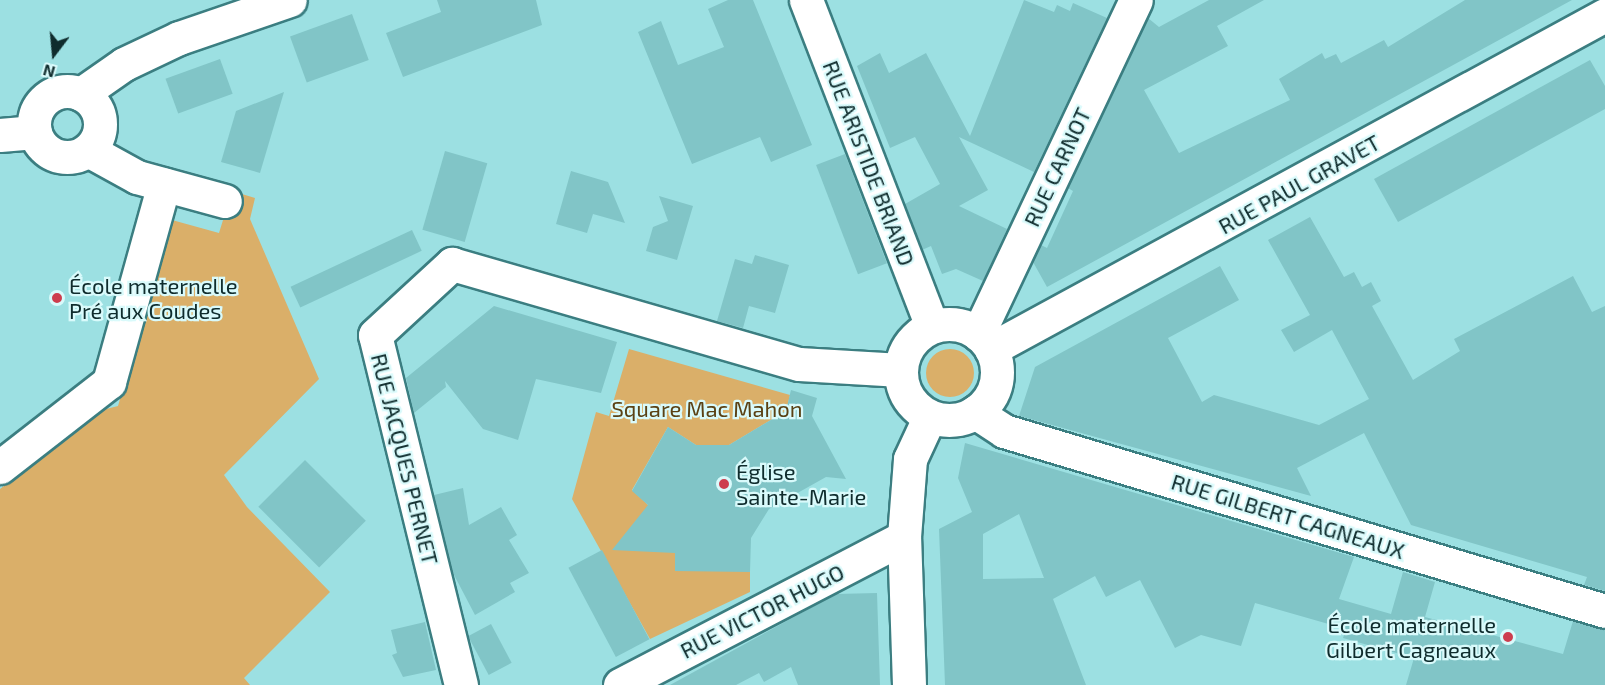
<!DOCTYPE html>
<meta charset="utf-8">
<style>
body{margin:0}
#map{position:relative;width:1605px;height:685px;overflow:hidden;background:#9ce0e2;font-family:"Exo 2",sans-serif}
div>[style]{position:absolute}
.green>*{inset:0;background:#daaf69}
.round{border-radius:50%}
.building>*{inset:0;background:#81c5c7;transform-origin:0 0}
.roads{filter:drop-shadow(2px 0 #3b7e81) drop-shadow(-2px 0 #3b7e81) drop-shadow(0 2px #3b7e81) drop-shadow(0 -2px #3b7e81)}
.minor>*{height:33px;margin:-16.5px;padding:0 16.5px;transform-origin:16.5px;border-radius:16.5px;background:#fff}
.minor>.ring{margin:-16.5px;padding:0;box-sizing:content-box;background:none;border:33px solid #fff;border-radius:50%}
.dots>*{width:16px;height:16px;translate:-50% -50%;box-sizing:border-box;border:3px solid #d9fafb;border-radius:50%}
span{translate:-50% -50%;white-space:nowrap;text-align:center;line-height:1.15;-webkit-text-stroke:4.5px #d9fafb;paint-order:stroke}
.street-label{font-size:22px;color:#0f2c2d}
.poi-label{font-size:22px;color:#0f2c2d}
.left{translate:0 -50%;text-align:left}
.right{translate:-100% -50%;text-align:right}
.park-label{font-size:22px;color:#5a4114}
.north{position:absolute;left:24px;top:24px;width:60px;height:60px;-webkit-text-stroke:4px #d9fafb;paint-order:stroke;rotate:196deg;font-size:16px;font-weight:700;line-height:24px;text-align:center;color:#0f2c2d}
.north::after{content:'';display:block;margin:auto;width:21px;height:27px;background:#0f2c2d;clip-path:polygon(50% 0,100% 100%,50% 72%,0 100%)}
</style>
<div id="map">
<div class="green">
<i style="clip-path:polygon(232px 191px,255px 198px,250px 219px,319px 379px,224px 475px,247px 507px,330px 592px,244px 678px,250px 685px,0 685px,0 489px,102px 410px,118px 406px,172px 220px,219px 233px)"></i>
<i style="clip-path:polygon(629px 349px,790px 395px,786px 411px,729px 445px,696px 445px,668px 427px,632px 490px,648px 505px,675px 553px,750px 572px,750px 592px,650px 639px,572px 499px,596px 412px,609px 416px)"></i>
<i class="round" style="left:926px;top:349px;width:48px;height:48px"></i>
</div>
<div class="building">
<i style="clip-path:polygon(437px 0,536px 0,542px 25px,403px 77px,386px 33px,441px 12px)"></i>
<i style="clip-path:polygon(728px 0,753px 0,812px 145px,771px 162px,760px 137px,692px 164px,638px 32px,661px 21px,678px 65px,724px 47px,708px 9px)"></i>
<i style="clip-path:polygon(1024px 0,1054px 12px,1057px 5px,1070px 11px,1073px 3px,1107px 18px,1034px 172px,959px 137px,988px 190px,959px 206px,1007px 229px,983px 281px,956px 269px,942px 274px,931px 246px,922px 250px,905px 204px,940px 184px,915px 137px,890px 148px,857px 66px,880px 53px,889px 73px,926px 53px,970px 136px)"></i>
<i style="clip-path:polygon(1209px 0,1264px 0,1217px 26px,1228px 46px,1144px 90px,1179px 153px,1290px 100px,1279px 79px,1322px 53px,1325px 59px,1336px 54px,1341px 63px,1384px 40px,1388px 47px,1465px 0,1572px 0,1047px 287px,1033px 262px,1041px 245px,1047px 248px,1073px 191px,1068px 188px,1148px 18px,1159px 27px)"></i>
<i style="left:352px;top:14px;width:49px;height:66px;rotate:70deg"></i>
<i style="left:220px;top:59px;width:37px;height:58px;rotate:70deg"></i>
<i style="clip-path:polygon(1590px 60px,1605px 86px,1605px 109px,1398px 222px,1374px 179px)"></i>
<i style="clip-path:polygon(284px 92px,260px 173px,221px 162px,236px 111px)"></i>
<i style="left:445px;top:151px;width:44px;height:82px;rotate:16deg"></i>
<i style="left:845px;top:154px;width:117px;height:31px;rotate:69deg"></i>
<i style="clip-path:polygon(571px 171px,608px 182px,625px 223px,593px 214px,587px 233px,556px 224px)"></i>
<i style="clip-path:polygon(659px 196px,693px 206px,677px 260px,646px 251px,653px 227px,668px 221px)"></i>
<i style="clip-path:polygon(1310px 217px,1344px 277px,1354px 272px,1362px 287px,1371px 282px,1381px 301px,1372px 306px,1413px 380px,1460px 351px,1454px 339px,1573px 276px,1592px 312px,1605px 306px,1605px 591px,1584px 585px,1587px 577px,1411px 525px,1364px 433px,1297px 468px,1311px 496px,1019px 416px,1035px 367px,1220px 266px,1239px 300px,1168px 338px,1202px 402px,1214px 395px,1319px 425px,1369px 399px,1332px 330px,1294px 352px,1281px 330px,1310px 315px,1268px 240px)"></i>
<i style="left:412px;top:230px;width:23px;height:134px;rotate:65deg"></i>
<i style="clip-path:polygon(755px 255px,789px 265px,775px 313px,749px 306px,743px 328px,717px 321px,735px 259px,752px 264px)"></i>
<i style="clip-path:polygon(494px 306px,617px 342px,601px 393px,536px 379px,518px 440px,483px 429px,445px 381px,446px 387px,414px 413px,406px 378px)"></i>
<i style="clip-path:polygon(791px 390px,817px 398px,812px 416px,846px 479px,826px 477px,769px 509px,751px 538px,750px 572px,675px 571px,675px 553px,612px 550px,648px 505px,632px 491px,668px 427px,696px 445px,729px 445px,786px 411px)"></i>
<i style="clip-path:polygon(evenodd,965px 443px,1354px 557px,1339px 599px,1391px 614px,1403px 572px,1435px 582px,1425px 617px,1563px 654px,1573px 621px,1605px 629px,1605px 685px,1406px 685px,1414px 658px,1343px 638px,1346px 629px,1255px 603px,1241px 646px,1201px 635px,1175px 648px,1140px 580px,1106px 597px,1095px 576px,1053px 599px,1086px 685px,945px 685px,939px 529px,972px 512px,958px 478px,965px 443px,1019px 514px,1044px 578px,983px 579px,983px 534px,1019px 514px)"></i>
<i style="left:305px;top:460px;width:86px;height:66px;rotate:45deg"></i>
<i style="clip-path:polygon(463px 488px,469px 525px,501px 507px,517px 535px,509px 540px,529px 573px,510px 583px,515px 592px,475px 615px,453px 573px,434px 495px)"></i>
<i style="left:602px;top:550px;width:101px;height:38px;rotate:62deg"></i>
<i style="clip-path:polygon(877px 593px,880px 685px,798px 685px,791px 667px,764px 682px,759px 673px,736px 685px,670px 685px,836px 594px)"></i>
<i style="clip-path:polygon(425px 622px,436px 670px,403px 677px,392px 655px,397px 653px,391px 630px)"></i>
<i style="left:491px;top:624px;width:44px;height:26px;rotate:62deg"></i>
</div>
<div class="roads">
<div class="minor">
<i style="left:806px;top:0;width:350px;rotate:68.9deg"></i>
<i class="ring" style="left:34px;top:91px;width:33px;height:33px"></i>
<i style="left:81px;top:94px;width:52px;rotate:-34.9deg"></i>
<i style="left:124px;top:64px;width:61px;rotate:-25.3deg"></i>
<i style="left:179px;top:38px;width:117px;rotate:-18.9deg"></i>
<i style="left:0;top:135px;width:35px;rotate:-5deg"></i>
<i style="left:88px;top:150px;width:56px;rotate:28.9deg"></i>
<i style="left:137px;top:177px;width:91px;rotate:15.3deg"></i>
<i class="ring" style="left:901px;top:324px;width:63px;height:63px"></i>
<i style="left:978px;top:334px;width:369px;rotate:-64.7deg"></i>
<i style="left:991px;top:349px;width:699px;rotate:-28.55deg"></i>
<i style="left:975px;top:412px;width:35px;rotate:33deg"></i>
<i style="left:1004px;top:431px;width:627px;rotate:16.67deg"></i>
<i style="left:0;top:467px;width:138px;rotate:-37.9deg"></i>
<i style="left:109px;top:382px;width:205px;rotate:-74.5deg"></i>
<i style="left:461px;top:685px;width:360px;rotate:-103.8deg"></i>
<i style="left:375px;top:335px;width:105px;rotate:-42.7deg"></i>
<i style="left:452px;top:264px;width:361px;rotate:16.1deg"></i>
<i style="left:799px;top:364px;width:102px;rotate:3.4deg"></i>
<i style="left:620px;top:685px;width:320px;rotate:-27.5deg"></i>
<i style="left:909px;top:685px;width:148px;rotate:-91.9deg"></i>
<i style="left:904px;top:537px;width:78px;rotate:-85.6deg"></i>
<i style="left:910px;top:459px;width:47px;rotate:-65.1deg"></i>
</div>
</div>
<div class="dots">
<i style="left:57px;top:298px;background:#cd3d4e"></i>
<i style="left:724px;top:484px;background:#cd3d4e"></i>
<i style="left:1508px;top:637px;background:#cd3d4e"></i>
</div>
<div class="street-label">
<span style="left:869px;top:163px;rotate:69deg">RUE ARISTIDE BRIAND</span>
<span style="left:1057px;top:167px;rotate:-65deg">RUE CARNOT</span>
<span style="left:1299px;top:184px;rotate:-29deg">RUE PAUL GRAVET</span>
<span style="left:405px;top:459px;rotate:76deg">RUE JACQUES PERNET</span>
<span style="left:1288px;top:516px;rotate:17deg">RUE GILBERT CAGNEAUX</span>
<span style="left:762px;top:611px;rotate:-27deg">RUE VICTOR HUGO</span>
</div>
<div class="poi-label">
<span class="left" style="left:69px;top:298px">École maternelle<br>Pré aux Coudes</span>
<span class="left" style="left:736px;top:484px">Église<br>Sainte-Marie</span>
<span class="right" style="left:1496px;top:637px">École maternelle<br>Gilbert Cagneaux</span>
</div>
<div class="park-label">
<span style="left:707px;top:409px">Square Mac Mahon</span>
</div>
<div class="north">N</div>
</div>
